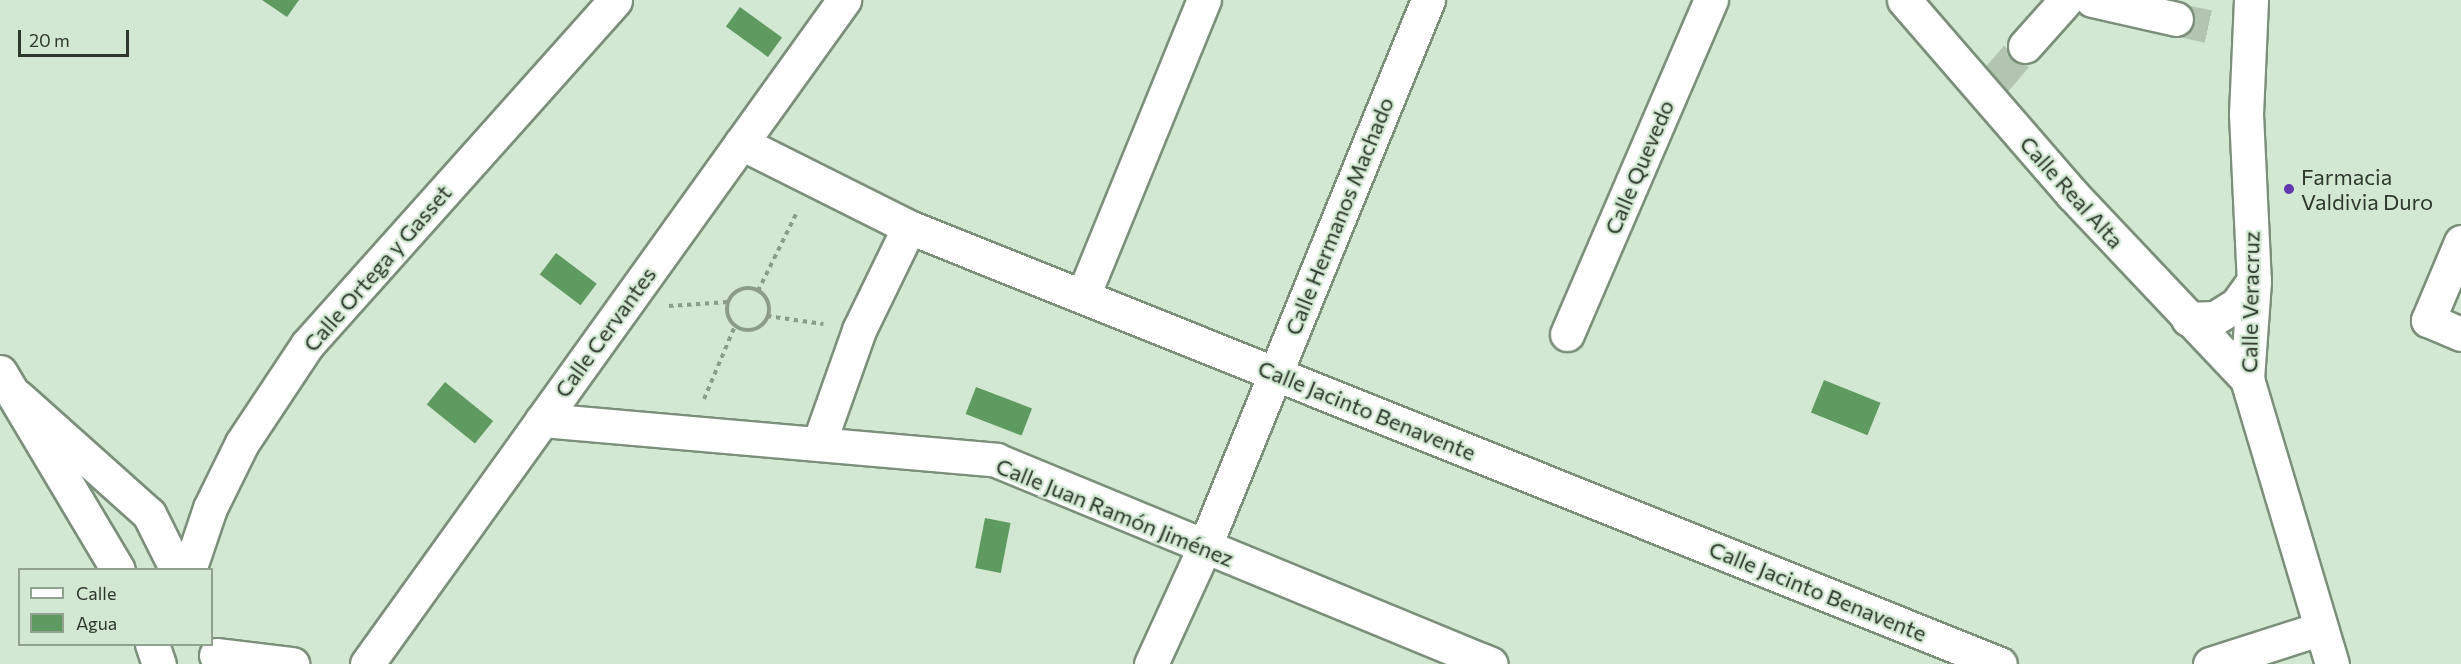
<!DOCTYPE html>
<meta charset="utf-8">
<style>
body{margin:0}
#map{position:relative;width:2461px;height:664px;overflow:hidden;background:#d2e8d2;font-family:Commissioner,sans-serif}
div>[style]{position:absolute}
.water>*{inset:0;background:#5f9a61;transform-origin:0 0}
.minor-tunnel>*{height:33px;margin-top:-16.5px;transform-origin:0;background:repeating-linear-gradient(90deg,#b1c5b1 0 33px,transparent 0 49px)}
.path>*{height:4px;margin-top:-2px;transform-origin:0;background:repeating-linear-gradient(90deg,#8b9c8b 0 4.5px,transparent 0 9px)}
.path>.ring{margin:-2px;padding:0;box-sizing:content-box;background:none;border:4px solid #8b9c8b;border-radius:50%}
.roads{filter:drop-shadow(2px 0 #7b8f7b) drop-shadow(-2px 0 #7b8f7b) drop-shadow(0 2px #7b8f7b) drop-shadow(0 -2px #7b8f7b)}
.minor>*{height:33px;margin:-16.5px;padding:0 16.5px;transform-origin:16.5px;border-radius:16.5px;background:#fff}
.dots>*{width:16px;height:16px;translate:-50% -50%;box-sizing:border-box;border:3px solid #d2e8d2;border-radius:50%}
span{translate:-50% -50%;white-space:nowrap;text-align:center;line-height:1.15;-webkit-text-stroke:4.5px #d2e8d2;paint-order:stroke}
.street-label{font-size:22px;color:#2f382f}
.poi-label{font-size:22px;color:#2f382f}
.left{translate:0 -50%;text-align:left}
.legend{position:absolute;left:18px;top:568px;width:195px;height:78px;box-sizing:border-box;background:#d2e8d2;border:2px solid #91a291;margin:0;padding:8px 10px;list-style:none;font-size:18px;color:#2f382f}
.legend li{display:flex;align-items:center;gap:12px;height:30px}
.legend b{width:30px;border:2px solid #91a291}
.scale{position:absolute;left:18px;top:30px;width:111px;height:27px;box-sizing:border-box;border:3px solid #2f382f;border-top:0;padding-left:8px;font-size:18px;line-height:21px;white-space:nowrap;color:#2f382f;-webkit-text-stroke:4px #d2e8d2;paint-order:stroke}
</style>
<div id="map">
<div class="water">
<i style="clip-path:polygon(262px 0,299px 0,287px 17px)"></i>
<i style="left:740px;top:7px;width:52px;height:24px;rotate:36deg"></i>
<i style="left:556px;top:253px;width:51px;height:27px;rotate:37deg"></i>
<i style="left:1824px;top:380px;width:61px;height:35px;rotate:22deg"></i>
<i style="left:445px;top:382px;width:62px;height:29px;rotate:39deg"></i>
<i style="left:976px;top:387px;width:60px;height:29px;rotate:21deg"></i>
<i style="left:985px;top:518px;width:26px;height:51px;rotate:11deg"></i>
</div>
<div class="minor-tunnel">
<i style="left:2176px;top:19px;width:47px;rotate:12.3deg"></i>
<i style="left:1995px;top:81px;width:46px;rotate:-49.4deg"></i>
</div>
<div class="path">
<i class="ring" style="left:727px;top:288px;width:38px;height:38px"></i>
<i style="left:758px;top:291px;width:90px;rotate:-63.7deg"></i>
<i style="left:669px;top:306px;width:59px;rotate:-3.9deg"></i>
<i style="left:767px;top:316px;width:57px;rotate:8.1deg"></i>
<i style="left:704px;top:399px;width:79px;rotate:-67deg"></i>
</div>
<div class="roads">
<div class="minor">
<i style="left:1904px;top:0;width:257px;rotate:49.1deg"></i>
<i style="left:2072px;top:194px;width:255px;rotate:46.6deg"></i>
<i style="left:2092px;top:0;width:86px;rotate:12.7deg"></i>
<i style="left:2251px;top:0;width:114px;rotate:92.5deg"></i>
<i style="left:2246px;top:114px;width:167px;rotate:87.3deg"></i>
<i style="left:2254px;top:281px;width:98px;rotate:94.1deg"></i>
<i style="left:2247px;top:379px;width:297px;rotate:73.4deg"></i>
<i style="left:2025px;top:46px;width:62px;rotate:-48.3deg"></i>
<i style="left:741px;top:143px;width:188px;rotate:26.6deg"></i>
<i style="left:909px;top:227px;width:1175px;rotate:21.83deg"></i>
<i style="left:2461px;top:242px;width:85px;rotate:112.9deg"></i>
<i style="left:2428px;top:320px;width:36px;rotate:23deg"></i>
<i style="left:1083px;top:296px;width:320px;rotate:-67.8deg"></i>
<i style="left:2188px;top:319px;width:27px;rotate:-2deg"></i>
<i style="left:2215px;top:318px;width:26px;rotate:-32deg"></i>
<i style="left:2237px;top:304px;width:29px;rotate:-54deg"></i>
<i style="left:1567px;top:334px;width:364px;rotate:-66.7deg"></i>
<i style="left:0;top:372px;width:230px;rotate:59.2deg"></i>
<i style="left:18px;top:397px;width:176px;rotate:41.8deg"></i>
<i style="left:149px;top:514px;width:63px;rotate:63.4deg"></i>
<i style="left:542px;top:420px;width:456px;rotate:5deg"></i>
<i style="left:996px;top:460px;width:535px;rotate:22.4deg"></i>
<i style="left:819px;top:443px;width:120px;rotate:-70.5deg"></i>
<i style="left:859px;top:330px;width:114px;rotate:-64.1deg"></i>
<i style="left:189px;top:570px;width:65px;rotate:-71.3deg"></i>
<i style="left:210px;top:508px;width:72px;rotate:-63.8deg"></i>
<i style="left:242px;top:443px;width:118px;rotate:-56.4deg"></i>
<i style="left:307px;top:345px;width:462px;rotate:-48.2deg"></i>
<i style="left:152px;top:644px;width:21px;rotate:71deg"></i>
<i style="left:216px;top:655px;width:77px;rotate:6.8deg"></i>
<i style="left:367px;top:664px;width:818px;rotate:-54.31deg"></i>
<i style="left:1151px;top:664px;width:128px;rotate:-65.4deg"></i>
<i style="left:1204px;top:548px;width:592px;rotate:-67.77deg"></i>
<i style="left:2210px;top:664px;width:114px;rotate:-17.8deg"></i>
</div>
</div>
<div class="dots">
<i style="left:2289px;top:189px;background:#6135ad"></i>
</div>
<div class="street-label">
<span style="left:1639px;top:167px;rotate:-67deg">Calle Quevedo</span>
<span style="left:2072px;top:192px;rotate:48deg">Calle Real Alta</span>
<span style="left:1339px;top:216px;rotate:-68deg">Calle Hermanos Machado</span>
<span style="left:377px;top:268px;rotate:-49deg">Calle Ortega y Gasset</span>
<span style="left:2250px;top:302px;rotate:-89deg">Calle Veracruz</span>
<span style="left:605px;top:332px;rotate:-54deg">Calle Cervantes</span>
<span style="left:1367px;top:410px;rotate:22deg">Calle Jacinto Benavente</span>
<span style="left:1115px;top:512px;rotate:22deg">Calle Juan Ramón Jiménez</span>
<span style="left:1818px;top:591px;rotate:22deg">Calle Jacinto Benavente</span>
</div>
<div class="poi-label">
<span class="left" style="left:2301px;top:189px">Farmacia<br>Valdivia Duro</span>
</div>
<ul class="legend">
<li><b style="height:8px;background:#fff"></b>Calle</li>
<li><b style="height:16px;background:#5f9a61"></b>Agua</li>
</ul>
<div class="scale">20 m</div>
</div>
